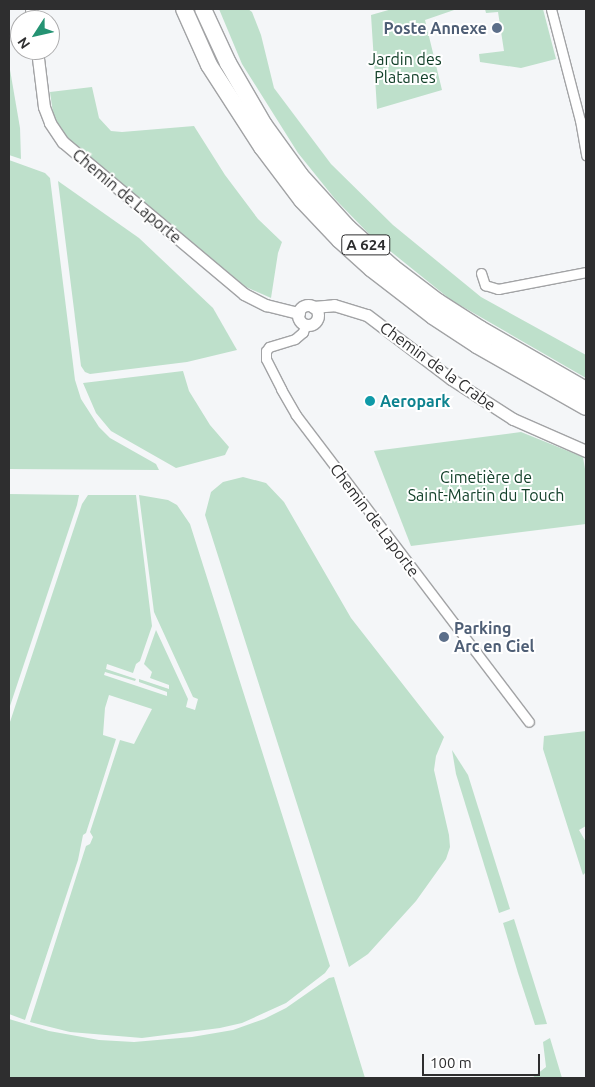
<!DOCTYPE html>
<meta charset="utf-8">
<style>
body{margin:0}
#map{position:relative;width:595px;height:1087px;overflow:hidden;background:#f4f6f8;font-family:Ubuntu,sans-serif}
div>[style]{position:absolute}
.green>*{inset:0;background:#bee0cb}
.roads{filter:drop-shadow(1px 0 #a2a3a5) drop-shadow(-1px 0 #a2a3a5) drop-shadow(0 1px #a2a3a5) drop-shadow(0 -1px #a2a3a5)}
.minor>*{height:9px;margin:-4.5px;padding:0 4.5px;transform-origin:4.5px;border-radius:4.5px;background:#fff}
.tertiary>*{height:11px;margin:-5.5px;padding:0 5.5px;transform-origin:5.5px;border-radius:5.5px;background:#fff}
.tertiary>.ring{margin:-5.5px;padding:0;box-sizing:content-box;background:none;border:11px solid #fff;border-radius:50%}
.motorway>*{height:16px;margin:-8px;padding:0 8px;transform-origin:8px;border-radius:8px;background:#fff}
.dots>*{width:14px;height:14px;translate:-50% -50%;box-sizing:border-box;border:2px solid #fff;border-radius:50%}
span{translate:-50% -50%;white-space:nowrap;text-align:center;line-height:1.15;-webkit-text-stroke:4px #fff;paint-order:stroke}
.shield-label span{padding:1px 4px;background:#fff;border:1px solid;border-radius:4px;-webkit-text-stroke-width:0}
.shield-label{font-size:15px;color:#2e2e2f;font-weight:700}
.service-label{font-size:16px;color:#4e5e75;font-weight:700}
.right{translate:-100% -50%;text-align:right}
.left{translate:0 -50%;text-align:left}
.park-label{font-size:16px;color:#124029}
.street-label{font-size:16px;color:#2e2e2f}
.culture-label{font-size:16px;color:#0d838f;font-weight:700}
.frame{position:absolute;inset:0;border:10px solid #2e2e2f;pointer-events:none}
.north{position:absolute;left:10px;top:10px;width:50px;height:50px;box-sizing:border-box;background:#fff;border:1px solid #ababac;border-radius:50%;rotate:235deg;font-size:14px;font-weight:700;line-height:20px;text-align:center;color:#2e2e2f}
.north::after{content:'';display:block;margin:auto;width:18px;height:22px;background:#259373;clip-path:polygon(50% 0,100% 100%,50% 72%,0 100%)}
.scale{position:absolute;left:422px;top:1054px;width:118px;height:22px;box-sizing:border-box;border:2px solid #2e2e2f;border-top:0;padding-left:6px;font-size:15px;line-height:18px;white-space:nowrap;color:#2e2e2f;-webkit-text-stroke:4px #fff;paint-order:stroke}
</style>
<div id="map">
<div class="green">
<i style="clip-path:polygon(219px 9px,248px 9px,252px 12px,261px 35px,274px 88px,331px 164px,393px 225px,481px 297px,586px 355px,586px 378px,451px 300px,369px 234px,335px 199px,298px 153px,242px 64px)"></i>
<i style="clip-path:polygon(392px 9px,457px 9px,425px 20px,442px 90px,377px 109px,371px 15px)"></i>
<i style="clip-path:polygon(485px 9px,543px 9px,556px 59px,521px 68px,480px 62px,479px 54px,504px 51px,498px 12px,486px 13px)"></i>
<i style="clip-path:polygon(9px 64px,20px 128px,21px 159px,9px 155px)"></i>
<i style="clip-path:polygon(92px 87px,99px 118px,111px 131px,122px 132px,194px 126px,225px 175px,258px 219px,282px 242px,278px 253px,271px 298px,246px 287px,71px 141px,59px 127px,53px 113px,50px 92px)"></i>
<i style="clip-path:polygon(9px 160px,45px 173px,50px 178px,75px 380px,81px 399px,99px 427px,110px 438px,156px 464px,159px 470px,9px 469px)"></i>
<i style="clip-path:polygon(58px 181px,139px 238px,213px 308px,237px 350px,187px 362px,90px 374px,85px 372px,81px 366px)"></i>
<i style="clip-path:polygon(183px 371px,189px 391px,210px 425px,229px 447px,225px 455px,176px 468px,111px 431px,96px 413px,83px 383px)"></i>
<i style="clip-path:polygon(521px 432px,583px 457px,586px 475px,586px 524px,411px 546px,374px 451px)"></i>
<i style="clip-path:polygon(243px 477px,266px 483px,284px 502px,351px 618px,444px 737px,436px 756px,434px 770px,449px 835px,450px 847px,446px 859px,416px 901px,368px 954px,349px 967px,205px 515px,211px 492px,223px 482px)"></i>
<i style="clip-path:polygon(9px 494px,79px 495px,77px 505px,9px 709px)"></i>
<i style="clip-path:polygon(88px 495px,136px 495px,152px 626px,140px 661px,136px 664px,133px 673px,107px 664px,106px 669px,136px 679px,135px 681px,105px 672px,104px 675px,167px 696px,167px 692px,139px 682px,139px 679px,169px 689px,169px 685px,150px 678px,152px 672px,144px 664px,156px 630px,188px 699px,186px 707px,195px 710px,198px 699px,193px 697px,154px 612px,139px 495px,168px 500px,177px 505px,190px 524px,330px 966px,325px 973px,286px 1003px,242px 1023px,220px 1028px,142px 1038px,70px 1032px,30px 1022px,86px 846px,90px 844px,93px 837px,90px 832px,120px 740px,134px 744px,152px 709px,109px 695px,105px 708px,103px 735px,116px 739px,86px 833px,83px 835px,78px 860px,25px 1020px,9px 1014px,9px 725px,82px 504px)"></i>
<i style="clip-path:polygon(586px 731px,586px 826px,579px 830px,586px 842px,586px 872px,583px 875px,543px 749px,544px 736px)"></i>
<i style="clip-path:polygon(452px 750px,468px 775px,510px 909px,499px 913px,456px 774px)"></i>
<i style="clip-path:polygon(514px 919px,547px 1024px,535px 1025px,518px 973px,503px 923px)"></i>
<i style="clip-path:polygon(334px 977px,365px 1078px,9px 1078px,9px 1019px,49px 1031px,99px 1040px,134px 1042px,192px 1037px,233px 1030px,264px 1019px,286px 1008px,329px 978px)"></i>
<i style="clip-path:polygon(550px 1038px,562px 1078px,532px 1078px,546px 1067px,543px 1042px)"></i>
</div>
<div class="roads">
<div class="minor">
<i style="left:551px;top:9px;width:115px;rotate:75.4deg"></i>
<i style="left:580px;top:120px;width:36px;rotate:80deg"></i>
<i style="left:481px;top:273px;width:13px;rotate:72deg"></i>
<i style="left:485px;top:285px;width:14px;rotate:17deg"></i>
<i style="left:498px;top:289px;width:90px;rotate:-10.9deg"></i>
<i style="left:306px;top:324px;width:9px;rotate:111deg"></i>
<i style="left:303px;top:332px;width:11px;rotate:139deg"></i>
<i style="left:295px;top:339px;width:27px;rotate:163deg"></i>
<i style="left:269px;top:347px;width:5px;rotate:127deg"></i>
<i style="left:266px;top:351px;width:8px;rotate:90deg"></i>
<i style="left:266px;top:359px;width:34px;rotate:63deg"></i>
<i style="left:281px;top:389px;width:30px;rotate:60deg"></i>
<i style="left:296px;top:415px;width:385px;rotate:52.8deg"></i>
</div>
<div class="tertiary">
<i style="left:31px;top:9px;width:11px;rotate:80deg"></i>
<i style="left:37px;top:50px;width:57px;rotate:83deg"></i>
<i style="left:44px;top:107px;width:17px;rotate:69deg"></i>
<i style="left:50px;top:123px;width:23px;rotate:56deg"></i>
<i style="left:63px;top:142px;width:236px;rotate:40deg"></i>
<i style="left:244px;top:294px;width:25px;rotate:27deg"></i>
<i style="left:266px;top:305px;width:34px;rotate:14deg"></i>
<i class="ring" style="left:298px;top:305px;width:9px;height:9px"></i>
<i style="left:313px;top:307px;width:21px;rotate:-5deg"></i>
<i style="left:334px;top:305px;width:34px;rotate:17deg"></i>
<i style="left:367px;top:315px;width:106px;rotate:37.3deg"></i>
<i style="left:451px;top:379px;width:74px;rotate:32.8deg"></i>
<i style="left:513px;top:419px;width:80px;rotate:23.7deg"></i>
</div>
<div class="motorway">
<i style="left:184px;top:9px;width:61px;rotate:65.9deg"></i>
<i style="left:209px;top:65px;width:98px;rotate:57.1deg"></i>
<i style="left:262px;top:147px;width:66px;rotate:53deg"></i>
<i style="left:302px;top:200px;width:55px;rotate:46.5deg"></i>
<i style="left:340px;top:240px;width:43px;rotate:42.2deg"></i>
<i style="left:372px;top:269px;width:77px;rotate:37.6deg"></i>
<i style="left:433px;top:316px;width:53px;rotate:33.4deg"></i>
<i style="left:477px;top:345px;width:125px;rotate:29.6deg"></i>
<i style="left:203px;top:9px;width:60px;rotate:65.2deg"></i>
<i style="left:228px;top:63px;width:72px;rotate:59.9deg"></i>
<i style="left:264px;top:125px;width:62px;rotate:54.2deg"></i>
<i style="left:300px;top:175px;width:72px;rotate:47.8deg"></i>
<i style="left:348px;top:228px;width:60px;rotate:41.6deg"></i>
<i style="left:393px;top:268px;width:56px;rotate:37.1deg"></i>
<i style="left:438px;top:302px;width:50px;rotate:32.7deg"></i>
<i style="left:480px;top:329px;width:122px;rotate:29.9deg"></i>
</div>
</div>
<div class="dots">
<i style="left:497px;top:28px;background:#5c6f8a"></i>
<i style="left:370px;top:401px;background:#0f9aa8"></i>
<i style="left:444px;top:637px;background:#5c6f8a"></i>
</div>
<div class="shield-label">
<span style="left:366px;top:245px">A 624</span>
</div>
<div class="service-label">
<span class="right" style="left:487px;top:28px">Poste Annexe</span>
<span class="left" style="left:454px;top:637px">Parking<br>Arc en Ciel</span>
</div>
<div class="park-label">
<span style="left:405px;top:68px">Jardin des<br>Platanes</span>
<span style="left:486px;top:486px">Cimetière de<br>Saint-Martin du Touch</span>
</div>
<div class="street-label">
<span style="left:127px;top:196px;rotate:40deg">Chemin de Laporte</span>
<span style="left:438px;top:366px;rotate:36deg">Chemin de la Crabe</span>
<span style="left:375px;top:520px;rotate:53deg">Chemin de Laporte</span>
</div>
<div class="culture-label">
<span class="left" style="left:380px;top:401px">Aeropark</span>
</div>
<div class="frame"></div>
<div class="north">N</div>
<div class="scale">100 m</div>
</div>
